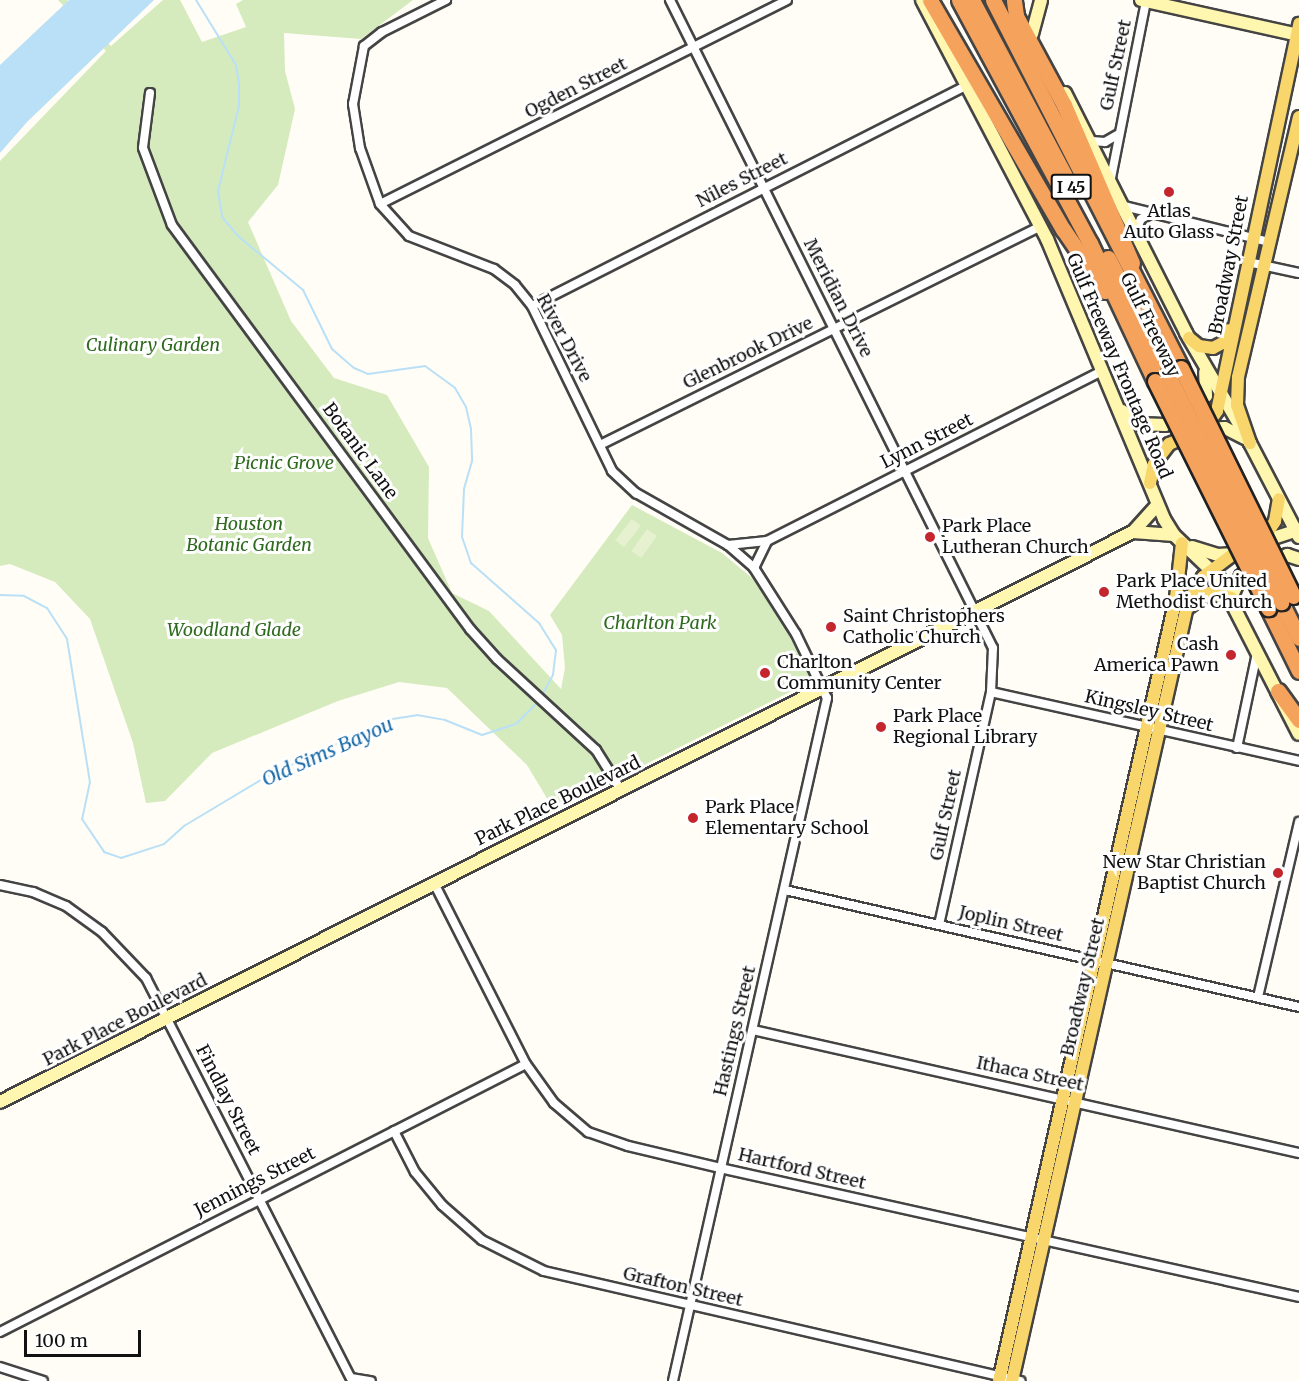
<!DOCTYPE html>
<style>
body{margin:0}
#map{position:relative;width:1299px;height:1381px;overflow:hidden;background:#fffdf5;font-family:Merriweather,serif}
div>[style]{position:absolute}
.green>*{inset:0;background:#d5ebbd}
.pitch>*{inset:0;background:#e6f2cf;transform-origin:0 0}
.water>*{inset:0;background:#b9e0f7}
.stream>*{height:2px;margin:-1px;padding:0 1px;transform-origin:1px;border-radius:1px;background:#b9e0f7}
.roads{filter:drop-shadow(2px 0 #444) drop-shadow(-2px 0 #444) drop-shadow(0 2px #444) drop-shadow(0 -2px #444)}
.street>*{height:8px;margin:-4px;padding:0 4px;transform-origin:4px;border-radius:4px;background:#fff}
.secondary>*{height:12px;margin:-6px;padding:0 6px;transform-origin:6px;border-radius:6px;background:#fff6b0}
.primary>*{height:12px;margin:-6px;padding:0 6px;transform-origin:6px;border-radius:6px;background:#f9d66b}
.highway>*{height:15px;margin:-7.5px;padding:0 7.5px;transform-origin:7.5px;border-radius:7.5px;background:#f5a25d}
.bridges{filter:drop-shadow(2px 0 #222) drop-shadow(-2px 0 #222) drop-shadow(0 2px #222) drop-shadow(0 -2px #222)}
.highway-bridge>*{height:15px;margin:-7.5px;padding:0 7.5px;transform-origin:7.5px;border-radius:7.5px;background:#f5a25d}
.dots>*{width:16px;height:16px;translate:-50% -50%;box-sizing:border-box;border:3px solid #fff;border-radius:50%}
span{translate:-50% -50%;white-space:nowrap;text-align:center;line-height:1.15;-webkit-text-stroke:6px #fff;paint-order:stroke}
.shield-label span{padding:2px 4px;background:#fff;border:2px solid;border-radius:4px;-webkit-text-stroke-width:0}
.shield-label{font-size:16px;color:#111;font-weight:700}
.street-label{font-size:18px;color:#111}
.poi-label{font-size:18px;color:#111}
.left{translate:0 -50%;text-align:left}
.right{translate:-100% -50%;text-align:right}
.park-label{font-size:18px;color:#2f6b1f;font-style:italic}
.water-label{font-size:20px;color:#1768a6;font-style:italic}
.scale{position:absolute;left:24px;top:1330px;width:117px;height:27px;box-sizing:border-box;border:3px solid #111;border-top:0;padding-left:8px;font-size:18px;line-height:21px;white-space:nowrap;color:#111;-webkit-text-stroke:4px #fff;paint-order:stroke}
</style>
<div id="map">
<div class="green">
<i style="clip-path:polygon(58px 0,67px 0,111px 46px,163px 0,180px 0,202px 42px,246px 27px,236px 4px,243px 0,413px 0,361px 39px,284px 33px,285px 71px,295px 109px,278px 185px,248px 222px,291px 321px,334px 378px,387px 395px,429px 467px,428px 538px,452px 593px,489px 611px,561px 689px,565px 668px,562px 635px,550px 615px,632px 505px,722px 553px,752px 578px,779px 616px,812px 681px,554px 810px,527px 765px,447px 688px,399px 682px,338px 701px,212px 753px,165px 801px,146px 803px,133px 743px,90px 619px,55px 582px,10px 564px,0 566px,0 161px,106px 51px)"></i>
</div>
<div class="pitch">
<i style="left:632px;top:519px;width:11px;height:27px;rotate:38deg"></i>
<i style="left:647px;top:529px;width:12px;height:27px;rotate:35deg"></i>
</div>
<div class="water">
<i style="clip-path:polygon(69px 0,154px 0,27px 122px,0 153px,0 65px)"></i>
</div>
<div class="stream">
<i style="left:196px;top:0;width:76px;rotate:58.4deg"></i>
<i style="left:236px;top:65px;width:18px;rotate:81deg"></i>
<i style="left:239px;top:83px;width:23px;rotate:90deg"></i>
<i style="left:239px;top:106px;width:88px;rotate:103.9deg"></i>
<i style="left:218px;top:191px;width:26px;rotate:81deg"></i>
<i style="left:222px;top:217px;width:25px;rotate:50deg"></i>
<i style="left:238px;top:236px;width:85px;rotate:39.7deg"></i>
<i style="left:303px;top:290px;width:66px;rotate:63.8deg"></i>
<i style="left:332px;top:349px;width:29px;rotate:41deg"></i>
<i style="left:354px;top:368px;width:15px;rotate:23deg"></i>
<i style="left:368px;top:374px;width:58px;rotate:-8deg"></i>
<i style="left:425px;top:366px;width:37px;rotate:36deg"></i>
<i style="left:455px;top:388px;width:22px;rotate:60deg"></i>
<i style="left:466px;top:407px;width:23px;rotate:77deg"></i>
<i style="left:471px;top:429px;width:32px;rotate:88deg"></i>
<i style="left:472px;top:461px;width:29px;rotate:106deg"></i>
<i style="left:464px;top:489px;width:48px;rotate:92.4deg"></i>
<i style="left:462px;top:537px;width:28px;rotate:71deg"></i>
<i style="left:471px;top:563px;width:91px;rotate:41.4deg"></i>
<i style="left:539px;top:623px;width:32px;rotate:58deg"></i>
<i style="left:556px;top:650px;width:25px;rotate:97deg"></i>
<i style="left:553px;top:675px;width:25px;rotate:119deg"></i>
<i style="left:0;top:595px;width:24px;rotate:2deg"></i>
<i style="left:24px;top:596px;width:26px;rotate:28deg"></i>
<i style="left:47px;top:608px;width:37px;rotate:57deg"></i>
<i style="left:67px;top:639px;width:145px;rotate:80.9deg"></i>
<i style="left:90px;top:782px;width:38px;rotate:102deg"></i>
<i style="left:82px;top:819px;width:40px;rotate:56deg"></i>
<i style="left:104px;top:852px;width:18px;rotate:19deg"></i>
<i style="left:121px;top:858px;width:45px;rotate:-18deg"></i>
<i style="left:164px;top:844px;width:27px;rotate:-42deg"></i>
<i style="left:184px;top:826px;width:96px;rotate:-30.9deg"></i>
<i style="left:266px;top:777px;width:133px;rotate:-25.4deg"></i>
<i style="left:386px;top:720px;width:31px;rotate:-9deg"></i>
<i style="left:417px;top:715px;width:28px;rotate:10deg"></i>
<i style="left:445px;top:720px;width:40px;rotate:22deg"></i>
<i style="left:482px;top:735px;width:36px;rotate:-18deg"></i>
<i style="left:516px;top:724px;width:31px;rotate:-45deg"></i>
</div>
<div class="roads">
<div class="street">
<i style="left:446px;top:0;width:72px;rotate:153.4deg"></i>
<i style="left:382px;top:32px;width:23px;rotate:142deg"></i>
<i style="left:364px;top:46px;width:59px;rotate:100.7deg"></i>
<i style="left:353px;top:104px;width:45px;rotate:81deg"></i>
<i style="left:360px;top:148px;width:59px;rotate:70.3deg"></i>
<i style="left:380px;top:204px;width:43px;rotate:47.8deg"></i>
<i style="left:409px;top:236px;width:91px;rotate:21.2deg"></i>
<i style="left:494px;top:269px;width:26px;rotate:37deg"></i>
<i style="left:515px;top:285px;width:27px;rotate:51deg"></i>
<i style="left:532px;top:306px;width:183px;rotate:64.1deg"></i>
<i style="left:612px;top:471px;width:33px;rotate:43deg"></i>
<i style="left:636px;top:493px;width:106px;rotate:29.5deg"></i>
<i style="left:728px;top:545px;width:35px;rotate:41deg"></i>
<i style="left:754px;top:568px;width:78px;rotate:57.5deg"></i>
<i style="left:796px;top:634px;width:71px;rotate:64.2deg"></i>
<i style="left:827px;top:698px;width:700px;rotate:102.71deg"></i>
<i style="left:670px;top:0;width:724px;rotate:63.51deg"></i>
<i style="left:993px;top:648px;width:44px;rotate:92.6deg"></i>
<i style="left:991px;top:692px;width:238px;rotate:102.6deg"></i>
<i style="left:150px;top:93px;width:55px;rotate:97.3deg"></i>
<i style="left:143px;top:148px;width:82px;rotate:69.4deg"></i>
<i style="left:172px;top:225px;width:502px;rotate:53.59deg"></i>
<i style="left:470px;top:629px;width:40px;rotate:48deg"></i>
<i style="left:497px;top:659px;width:134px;rotate:42.6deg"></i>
<i style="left:596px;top:750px;width:47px;rotate:58deg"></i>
<i style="left:1092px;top:141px;width:13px;rotate:4deg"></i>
<i style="left:1105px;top:142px;width:14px;rotate:-30deg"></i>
<i style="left:1111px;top:178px;width:180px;rotate:-78.8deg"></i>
<i style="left:380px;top:204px;width:455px;rotate:-26.6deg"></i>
<i style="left:1124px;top:206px;width:150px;rotate:13.9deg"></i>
<i style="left:1136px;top:230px;width:12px;rotate:-66deg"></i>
<i style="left:1141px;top:219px;width:13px;rotate:-29deg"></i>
<i style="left:1248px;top:262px;width:52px;rotate:12.2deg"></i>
<i style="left:532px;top:306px;width:489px;rotate:-26.9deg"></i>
<i style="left:600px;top:445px;width:490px;rotate:-26.4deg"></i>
<i style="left:728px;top:545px;width:39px;rotate:-6deg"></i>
<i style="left:754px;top:568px;width:30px;rotate:-64deg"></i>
<i style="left:767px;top:541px;width:376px;rotate:-26.9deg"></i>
<i style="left:991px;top:692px;width:316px;rotate:12.6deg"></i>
<i style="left:1237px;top:748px;width:97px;rotate:-78.1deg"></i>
<i style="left:434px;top:883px;width:203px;rotate:63.1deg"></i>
<i style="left:526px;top:1064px;width:48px;rotate:54.3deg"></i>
<i style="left:554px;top:1103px;width:45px;rotate:40.5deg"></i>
<i style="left:588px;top:1132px;width:42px;rotate:19.3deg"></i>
<i style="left:628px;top:1146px;width:95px;rotate:13.4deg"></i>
<i style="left:720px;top:1168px;width:593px;rotate:12.56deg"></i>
<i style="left:0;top:885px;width:34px;rotate:12deg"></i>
<i style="left:33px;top:892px;width:36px;rotate:23deg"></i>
<i style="left:66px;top:906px;width:44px;rotate:35.8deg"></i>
<i style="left:102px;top:932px;width:64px;rotate:46.3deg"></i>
<i style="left:146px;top:978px;width:449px;rotate:62.9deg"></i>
<i style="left:351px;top:1378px;width:20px;rotate:9deg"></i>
<i style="left:785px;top:890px;width:527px;rotate:12.82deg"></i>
<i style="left:1258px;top:997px;width:180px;rotate:-76.8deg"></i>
<i style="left:753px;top:1030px;width:560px;rotate:12.7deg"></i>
<i style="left:394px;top:1131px;width:46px;rotate:62.9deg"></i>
<i style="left:415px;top:1172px;width:43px;rotate:50.7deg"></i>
<i style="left:442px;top:1205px;width:53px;rotate:41.2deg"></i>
<i style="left:482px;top:1240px;width:69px;rotate:26.6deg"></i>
<i style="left:544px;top:1271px;width:489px;rotate:13deg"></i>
<i style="left:0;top:1332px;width:590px;rotate:-27deg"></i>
<i style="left:0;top:1367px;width:45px;rotate:18deg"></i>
</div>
<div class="secondary">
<i style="left:922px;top:0;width:270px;rotate:62.4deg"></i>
<i style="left:1047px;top:239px;width:303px;rotate:67.3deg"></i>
<i style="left:1164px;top:519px;width:19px;rotate:58deg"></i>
<i style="left:1174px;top:535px;width:62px;rotate:43.7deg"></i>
<i style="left:1219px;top:578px;width:175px;rotate:62.9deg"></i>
<i style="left:1141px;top:0;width:162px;rotate:12.5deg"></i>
<i style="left:1032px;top:34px;width:35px;rotate:-75deg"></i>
<i style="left:1065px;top:93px;width:269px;rotate:63.2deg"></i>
<i style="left:1186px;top:333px;width:127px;rotate:59.8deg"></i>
<i style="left:1250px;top:443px;width:106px;rotate:62.5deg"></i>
<i style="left:1122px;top:411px;width:20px;rotate:41deg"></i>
<i style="left:1137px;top:424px;width:28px;rotate:2deg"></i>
<i style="left:1165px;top:425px;width:50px;rotate:-35.3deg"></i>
<i style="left:1206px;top:396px;width:24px;rotate:-92deg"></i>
<i style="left:1204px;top:429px;width:21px;rotate:-3deg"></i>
<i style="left:1225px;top:428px;width:22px;rotate:27deg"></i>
<i style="left:1133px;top:532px;width:41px;rotate:4.2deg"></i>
<i style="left:1261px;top:542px;width:40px;rotate:-18deg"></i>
<i style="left:1192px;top:547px;width:27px;rotate:17deg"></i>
<i style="left:1218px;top:555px;width:16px;rotate:-4deg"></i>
<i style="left:1231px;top:598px;width:24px;rotate:-66deg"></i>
<i style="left:1241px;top:576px;width:51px;rotate:-24.5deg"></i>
<i style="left:1287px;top:555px;width:13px;rotate:18deg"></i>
<i style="left:0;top:1102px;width:1268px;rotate:-26.71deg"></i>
<i style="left:1133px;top:532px;width:36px;rotate:-48deg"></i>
</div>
<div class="primary">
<i style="left:1189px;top:338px;width:13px;rotate:39deg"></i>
<i style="left:1199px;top:346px;width:14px;rotate:8deg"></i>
<i style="left:1213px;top:348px;width:15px;rotate:-28deg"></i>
<i style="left:1226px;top:341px;width:11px;rotate:-80deg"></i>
<i style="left:1250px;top:443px;width:40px;rotate:-108.9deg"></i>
<i style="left:1237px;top:405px;width:28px;rotate:-88deg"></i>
<i style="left:1238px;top:377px;width:267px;rotate:-76.8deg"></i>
<i style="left:1150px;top:483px;width:19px;rotate:-78deg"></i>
<i style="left:1154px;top:464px;width:25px;rotate:-53deg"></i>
<i style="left:1169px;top:444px;width:38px;rotate:-23deg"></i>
<i style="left:1204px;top:429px;width:22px;rotate:-54deg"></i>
<i style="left:1217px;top:411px;width:396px;rotate:-78deg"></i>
<i style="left:1189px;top:607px;width:24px;rotate:-36deg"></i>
<i style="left:1208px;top:593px;width:24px;rotate:12deg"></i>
<i style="left:999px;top:1381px;width:803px;rotate:-77.26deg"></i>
<i style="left:1176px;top:598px;width:55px;rotate:-83.8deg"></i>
<i style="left:1012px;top:1381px;width:799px;rotate:-77.27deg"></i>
<i style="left:1188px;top:602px;width:29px;rotate:-59deg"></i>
<i style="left:1203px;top:577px;width:39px;rotate:-37deg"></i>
<i style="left:1234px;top:554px;width:30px;rotate:-24deg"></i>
<i style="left:1261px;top:542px;width:25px;rotate:-56deg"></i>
<i style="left:1275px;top:521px;width:22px;rotate:-80deg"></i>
</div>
<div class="highway">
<i style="left:930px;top:0;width:265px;rotate:59.9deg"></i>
<i style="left:1063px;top:229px;width:75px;rotate:55.9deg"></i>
<i style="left:959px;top:0;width:276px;rotate:61.7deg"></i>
<i style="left:1090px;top:243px;width:153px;rotate:64.8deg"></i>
<i style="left:972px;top:0;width:207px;rotate:62.1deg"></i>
<i style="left:993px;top:0;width:413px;rotate:62.9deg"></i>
<i style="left:1014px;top:1px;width:15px;rotate:82deg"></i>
<i style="left:1016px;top:16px;width:101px;rotate:61.7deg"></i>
<i style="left:1064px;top:105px;width:172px;rotate:66.7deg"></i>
<i style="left:1108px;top:258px;width:131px;rotate:62.9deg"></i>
<i style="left:1281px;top:602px;width:40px;rotate:63.4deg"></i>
<i style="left:1268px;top:608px;width:70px;rotate:63.8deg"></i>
<i style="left:1278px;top:691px;width:36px;rotate:54deg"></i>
</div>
</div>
<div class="bridges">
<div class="highway-bridge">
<i style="left:1181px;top:368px;width:254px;rotate:63.8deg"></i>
<i style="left:1168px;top:375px;width:254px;rotate:63.5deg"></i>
<i style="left:1155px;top:381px;width:254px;rotate:63.5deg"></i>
</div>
</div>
<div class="dots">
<i style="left:1169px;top:192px;background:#c4262e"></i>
<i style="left:930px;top:537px;background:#c4262e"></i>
<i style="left:1104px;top:592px;background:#c4262e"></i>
<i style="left:831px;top:627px;background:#c4262e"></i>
<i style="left:1231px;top:655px;background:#c4262e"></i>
<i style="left:765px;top:673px;background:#c4262e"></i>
<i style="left:881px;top:727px;background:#c4262e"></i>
<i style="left:693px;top:818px;background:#c4262e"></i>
<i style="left:1278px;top:873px;background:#c4262e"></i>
</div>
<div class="shield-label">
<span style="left:1071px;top:187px">I 45</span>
</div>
<div class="street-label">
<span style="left:1116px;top:65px;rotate:-78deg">Gulf Street</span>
<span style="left:576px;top:88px;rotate:-27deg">Ogden Street</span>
<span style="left:742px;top:180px;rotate:-27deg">Niles Street</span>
<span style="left:1229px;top:265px;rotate:-79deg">Broadway Street</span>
<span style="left:838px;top:298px;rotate:63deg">Meridian Drive</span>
<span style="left:1150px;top:325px;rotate:64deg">Gulf Freeway</span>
<span style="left:564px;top:338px;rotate:62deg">River Drive</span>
<span style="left:748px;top:353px;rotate:-26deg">Glenbrook Drive</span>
<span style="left:1119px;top:366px;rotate:67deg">Gulf Freeway Frontage Road</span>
<span style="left:927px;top:441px;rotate:-27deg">Lynn Street</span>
<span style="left:360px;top:451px;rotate:54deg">Botanic Lane</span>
<span style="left:1149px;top:711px;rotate:13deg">Kingsley Street</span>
<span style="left:558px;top:801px;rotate:-26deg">Park Place Boulevard</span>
<span style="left:946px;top:815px;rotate:-78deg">Gulf Street</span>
<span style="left:1011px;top:924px;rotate:13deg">Joplin Street</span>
<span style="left:1083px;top:987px;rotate:-77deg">Broadway Street</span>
<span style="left:125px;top:1020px;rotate:-27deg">Park Place Boulevard</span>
<span style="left:735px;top:1031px;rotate:-77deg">Hastings Street</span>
<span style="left:1030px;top:1074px;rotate:12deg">Ithaca Street</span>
<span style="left:228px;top:1100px;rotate:63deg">Findlay Street</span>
<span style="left:802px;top:1169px;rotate:13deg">Hartford Street</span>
<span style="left:255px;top:1182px;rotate:-27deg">Jennings Street</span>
<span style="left:683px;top:1287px;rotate:13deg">Grafton Street</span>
</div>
<div class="poi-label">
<span style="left:1169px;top:222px">Atlas<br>Auto Glass</span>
<span class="left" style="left:942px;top:537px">Park Place<br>Lutheran Church</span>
<span class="left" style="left:1116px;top:592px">Park Place United<br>Methodist Church</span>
<span class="left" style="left:843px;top:627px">Saint Christophers<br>Catholic Church</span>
<span class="right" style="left:1219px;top:655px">Cash<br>America Pawn</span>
<span class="left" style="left:777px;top:673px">Charlton<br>Community Center</span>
<span class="left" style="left:893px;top:727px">Park Place<br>Regional Library</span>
<span class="left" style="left:705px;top:818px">Park Place<br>Elementary School</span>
<span class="right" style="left:1266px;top:873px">New Star Christian<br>Baptist Church</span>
</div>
<div class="park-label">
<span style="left:153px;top:345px">Culinary Garden</span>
<span style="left:284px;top:463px">Picnic Grove</span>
<span style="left:249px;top:535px">Houston<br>Botanic Garden</span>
<span style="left:660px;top:623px">Charlton Park</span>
<span style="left:234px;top:630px">Woodland Glade</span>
</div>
<div class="water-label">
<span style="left:327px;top:751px;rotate:-24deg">Old Sims Bayou</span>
</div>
<div class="scale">100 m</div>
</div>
